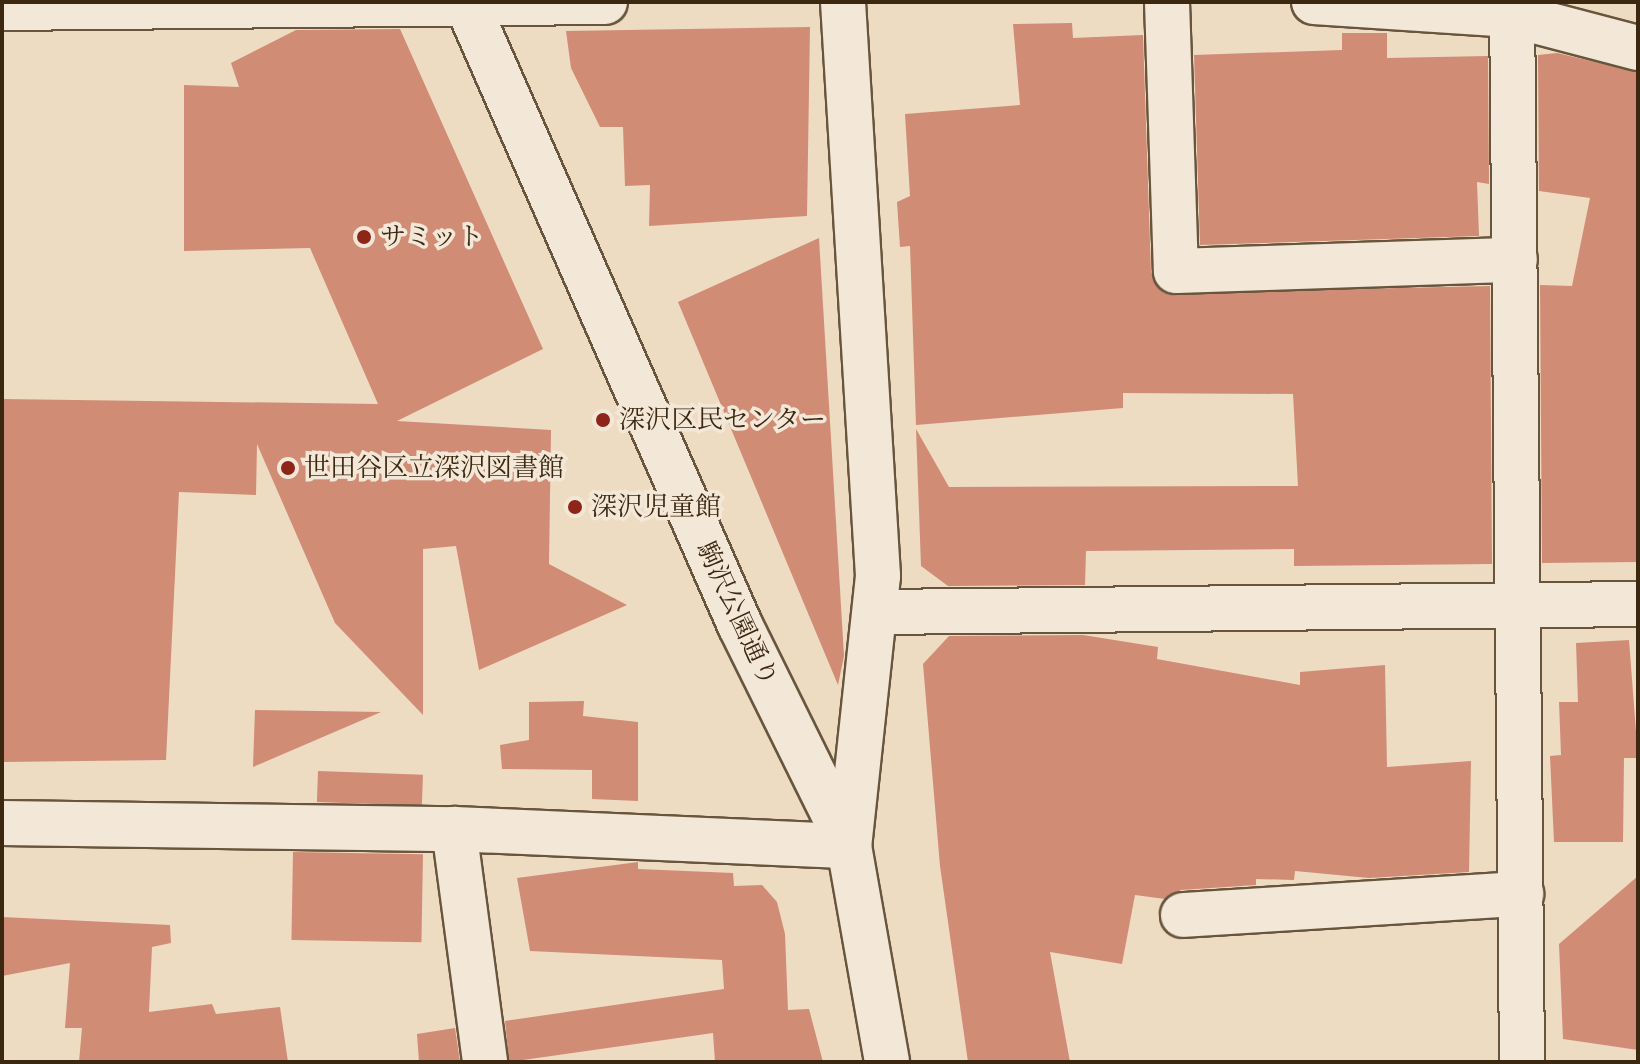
<!DOCTYPE html>
<meta charset="utf-8">
<style>
body{margin:0}
#map{position:relative;width:1640px;height:1064px;overflow:hidden;background:#eddbc2;font-family:"IM FELL French Canon","Noto Serif JP",serif}
div>[style]{position:absolute}
.building>*{inset:0;background:#d18c75;transform-origin:0 0}
.roads{filter:drop-shadow(2px 0 #68553d) drop-shadow(-2px 0 #68553d) drop-shadow(0 2px #68553d) drop-shadow(0 -2px #68553d)}
.minor>*{height:44px;margin:-22px;padding:0 22px;transform-origin:22px;border-radius:22px;background:#f3e8d7}
.dots>*{width:22px;height:22px;translate:-50% -50%;box-sizing:border-box;border:4px solid #f3e8d7;border-radius:50%}
span{translate:-50% -50%;white-space:nowrap;text-align:center;line-height:1.15;-webkit-text-stroke:7px #f3e8d7;paint-order:stroke}
.poi-label{font-size:26px;color:#3c2811}
.left{translate:0 -50%;text-align:left}
.street-label{font-size:26px;color:#3c2811}
.frame{position:absolute;inset:0;border:4px solid #3c2811;pointer-events:none}
</style>
<div id="map">
<div class="building">
<i style="clip-path:polygon(1072px 23px,1073px 38px,1143px 35px,1151px 272px,1164px 293px,1490px 286px,1492px 564px,1294px 566px,1294px 549px,1086px 551px,1085px 585px,948px 586px,921px 566px,916px 429px,949px 487px,1298px 486px,1293px 394px,1123px 393px,1123px 408px,916px 425px,910px 246px,900px 247px,897px 202px,910px 196px,905px 114px,1020px 105px,1013px 24px)"></i>
<i style="clip-path:polygon(810px 27px,807px 216px,649px 226px,650px 185px,625px 186px,623px 127px,600px 127px,571px 68px,566px 31px)"></i>
<i style="clip-path:polygon(400px 29px,543px 349px,397px 421px,551px 430px,549px 564px,627px 605px,479px 670px,456px 546px,423px 549px,423px 715px,335px 623px,257px 444px,256px 495px,179px 492px,166px 760px,2px 762px,2px 399px,378px 404px,310px 248px,184px 251px,184px 85px,239px 87px,231px 63px,296px 30px)"></i>
<i style="clip-path:polygon(1342px 33px,1387px 33px,1387px 58px,1488px 56px,1489px 184px,1477px 182px,1479px 236px,1200px 245px,1194px 55px,1342px 50px)"></i>
<i style="clip-path:polygon(1557px 53px,1638px 72px,1638px 562px,1542px 563px,1540px 285px,1572px 286px,1590px 198px,1539px 191px,1538px 55px)"></i>
<i style="clip-path:polygon(819px 238px,844px 656px,838px 685px,678px 302px)"></i>
<i style="clip-path:polygon(1083px 635px,1158px 647px,1157px 659px,1300px 685px,1300px 672px,1385px 665px,1387px 767px,1471px 761px,1469px 872px,1369px 878px,1295px 871px,1294px 880px,1256px 879px,1256px 885px,1181px 890px,1165px 899px,1135px 895px,1122px 964px,1050px 952px,1070px 1062px,968px 1062px,940px 866px,923px 664px,949px 636px)"></i>
<i style="clip-path:polygon(1629px 640px,1638px 758px,1624px 758px,1623px 842px,1554px 842px,1550px 756px,1561px 755px,1559px 702px,1578px 702px,1576px 643px)"></i>
<i style="clip-path:polygon(584px 701px,583px 716px,638px 722px,638px 801px,592px 799px,592px 770px,502px 769px,500px 745px,529px 740px,529px 702px)"></i>
<i style="clip-path:polygon(255px 710px,381px 712px,253px 767px)"></i>
<i style="left:318px;top:771px;width:105px;height:31px;rotate:2deg"></i>
<i style="left:293px;top:852px;width:130px;height:88px;rotate:1deg"></i>
<i style="clip-path:polygon(638px 862px,638px 869px,733px 873px,734px 886px,762px 885px,777px 902px,785px 934px,788px 1010px,809px 1009px,823px 1062px,715px 1062px,713px 1033px,509px 1062px,505px 1021px,724px 989px,722px 960px,530px 951px,517px 878px)"></i>
<i style="clip-path:polygon(1638px 876px,1638px 1050px,1563px 1039px,1559px 944px)"></i>
<i style="clip-path:polygon(2px 917px,170px 925px,171px 943px,152px 947px,149px 1012px,212px 1004px,216px 1014px,280px 1007px,288px 1062px,79px 1062px,82px 1028px,65px 1028px,70px 963px,2px 976px)"></i>
<i style="clip-path:polygon(455px 1028px,460px 1062px,419px 1062px,417px 1034px)"></i>
</div>
<div class="roads">
<div class="minor">
<i style="left:466px;top:2px;width:681px;rotate:66.26deg"></i>
<i style="left:740px;top:625px;width:246px;rotate:63.7deg"></i>
<i style="left:849px;top:846px;width:219px;rotate:80deg"></i>
<i style="left:843px;top:2px;width:575px;rotate:86.51deg"></i>
<i style="left:878px;top:576px;width:272px;rotate:96.1deg"></i>
<i style="left:1167px;top:2px;width:269px;rotate:88.1deg"></i>
<i style="left:1176px;top:271px;width:339px;rotate:-1.9deg"></i>
<i style="left:1314px;top:2px;width:198px;rotate:3.8deg"></i>
<i style="left:1512px;top:15px;width:130px;rotate:14.7deg"></i>
<i style="left:1512px;top:2px;width:1060px;rotate:89.46deg"></i>
<i style="left:2px;top:8px;width:603px;rotate:-0.57deg"></i>
<i style="left:877px;top:612px;width:761px;rotate:-0.6deg"></i>
<i style="left:2px;top:823px;width:452px;rotate:0.8deg"></i>
<i style="left:454px;top:829px;width:395px;rotate:2.5deg"></i>
<i style="left:454px;top:829px;width:235px;rotate:82.4deg"></i>
<i style="left:1183px;top:915px;width:339px;rotate:-3.6deg"></i>
</div>
</div>
<div class="dots">
<i style="left:364px;top:237px;background:#8f2418"></i>
<i style="left:603px;top:420px;background:#8f2418"></i>
<i style="left:288px;top:468px;background:#8f2418"></i>
<i style="left:575px;top:507px;background:#8f2418"></i>
</div>
<div class="poi-label">
<span class="left" style="left:380px;top:237px">サミット</span>
<span class="left" style="left:619px;top:420px">深沢区民センター</span>
<span class="left" style="left:304px;top:468px">世田谷区立深沢図書館</span>
<span class="left" style="left:591px;top:507px">深沢児童館</span>
</div>
<div class="street-label">
<span style="left:737px;top:614px;rotate:65deg">駒沢公園通り</span>
</div>
<div class="frame"></div>
</div>
